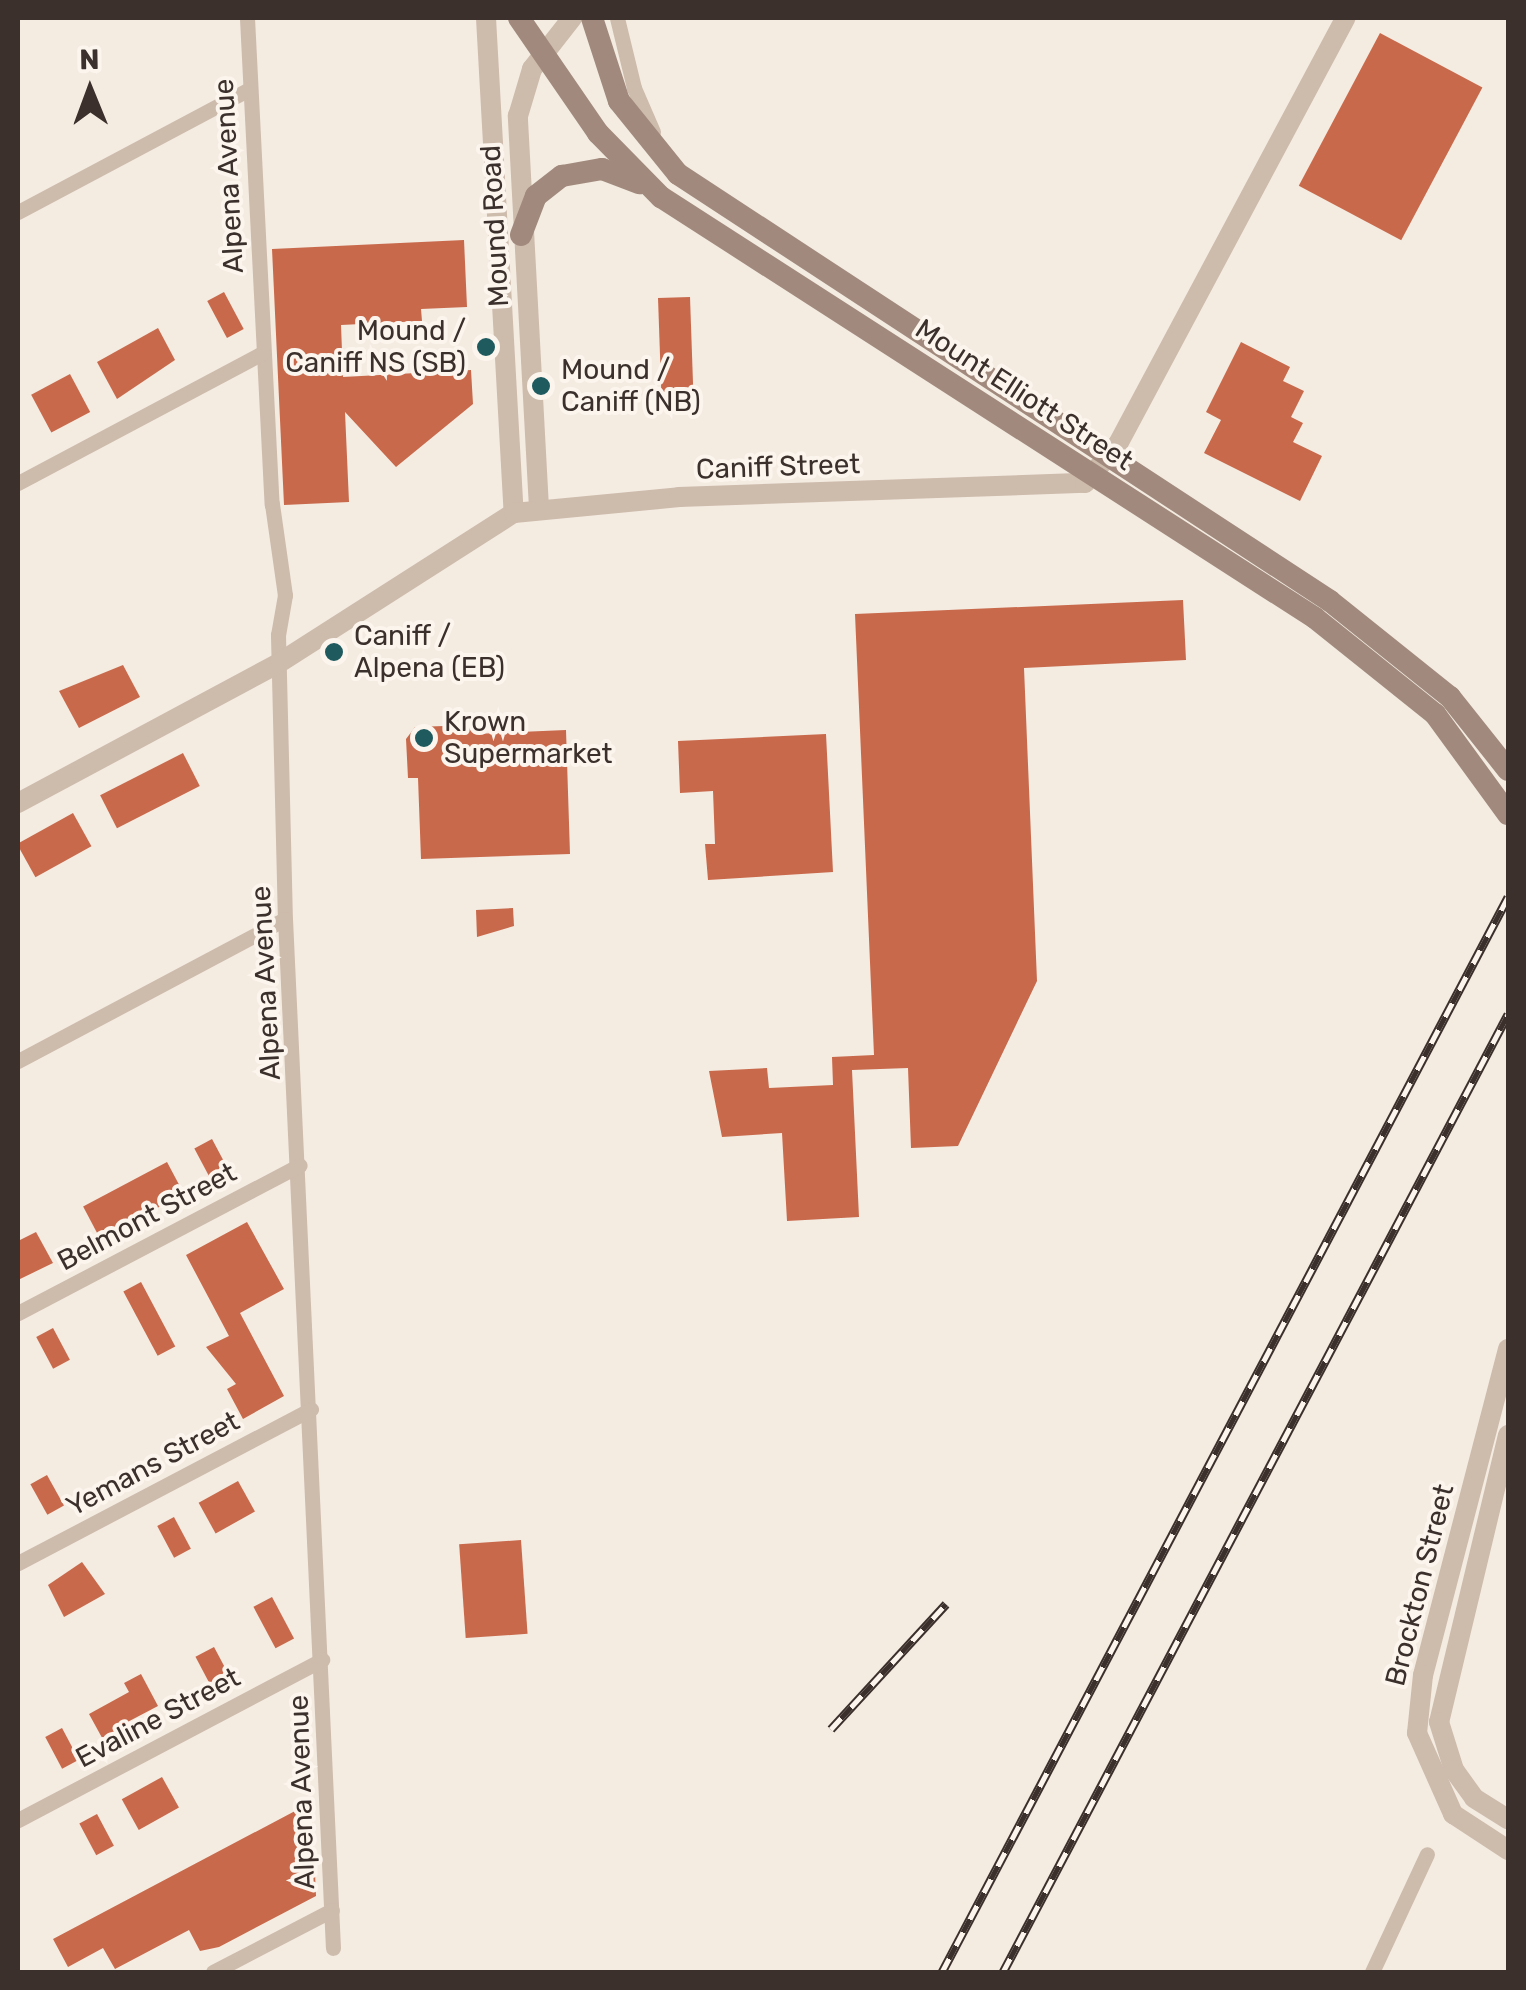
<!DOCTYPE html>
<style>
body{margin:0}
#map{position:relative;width:1526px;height:1990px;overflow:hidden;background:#f4ebe1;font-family:Rubik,sans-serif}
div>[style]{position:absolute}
.building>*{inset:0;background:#c8694b;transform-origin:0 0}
.minor>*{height:15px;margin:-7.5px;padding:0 7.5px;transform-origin:7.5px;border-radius:7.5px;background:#cdbbac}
.tertiary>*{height:20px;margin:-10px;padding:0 10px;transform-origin:10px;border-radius:10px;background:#cdbbac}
.secondary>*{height:22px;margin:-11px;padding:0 11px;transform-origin:11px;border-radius:11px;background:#a18a7d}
.rail>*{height:9px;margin-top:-4.5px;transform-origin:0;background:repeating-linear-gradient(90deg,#fbf5ee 0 15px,#3b302b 0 30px);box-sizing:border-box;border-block:2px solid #3b302b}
.dots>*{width:28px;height:28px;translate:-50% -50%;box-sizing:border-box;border:5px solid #fbf5ee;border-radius:50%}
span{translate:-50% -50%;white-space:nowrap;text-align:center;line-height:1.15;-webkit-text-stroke:8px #fbf5ee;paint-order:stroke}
.street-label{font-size:28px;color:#3b302b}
.poi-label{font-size:28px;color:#3b302b}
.right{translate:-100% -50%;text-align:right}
.left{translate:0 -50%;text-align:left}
.frame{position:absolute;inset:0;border:20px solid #3b302b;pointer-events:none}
.north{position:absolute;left:40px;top:40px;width:100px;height:100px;-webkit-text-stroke:8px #fbf5ee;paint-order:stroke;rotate:359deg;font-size:28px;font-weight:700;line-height:40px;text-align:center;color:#3b302b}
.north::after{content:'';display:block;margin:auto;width:35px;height:45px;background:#3b302b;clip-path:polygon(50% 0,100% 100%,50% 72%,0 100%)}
</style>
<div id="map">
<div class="building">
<i style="left:1380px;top:33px;width:116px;height:173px;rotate:28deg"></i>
<i style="clip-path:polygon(464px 240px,467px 307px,421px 309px,422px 321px,341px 325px,343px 377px,471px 370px,473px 404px,396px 467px,345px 412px,349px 502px,284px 505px,272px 249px)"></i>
<i style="left:224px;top:292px;width:42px;height:19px;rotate:62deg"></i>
<i style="left:690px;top:297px;width:101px;height:32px;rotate:88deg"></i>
<i style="clip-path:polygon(158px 328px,175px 360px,117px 399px,97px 362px)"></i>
<i style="clip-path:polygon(1241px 342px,1290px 367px,1283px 381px,1304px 391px,1291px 417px,1303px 423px,1293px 442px,1322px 456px,1300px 501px,1204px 453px,1221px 420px,1206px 412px)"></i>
<i style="left:70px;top:374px;width:43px;height:44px;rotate:62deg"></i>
<i style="clip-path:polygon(1183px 600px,1186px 660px,1024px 668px,1037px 981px,958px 1146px,911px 1148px,908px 1068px,852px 1070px,859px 1217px,787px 1221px,782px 1133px,722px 1137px,709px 1071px,767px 1068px,769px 1088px,833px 1085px,832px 1057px,874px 1055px,855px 614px)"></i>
<i style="clip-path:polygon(123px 665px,140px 697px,79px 728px,59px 691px)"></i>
<i style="clip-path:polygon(473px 725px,474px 734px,566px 730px,570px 854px,421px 859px,418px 778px,408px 778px,406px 739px,415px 727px)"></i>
<i style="clip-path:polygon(826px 734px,833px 872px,708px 880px,705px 844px,715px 844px,713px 791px,680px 793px,678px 741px)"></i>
<i style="left:183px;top:753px;width:37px;height:93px;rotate:63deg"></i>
<i style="left:73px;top:813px;width:38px;height:64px;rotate:61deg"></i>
<i style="clip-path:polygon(513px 908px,514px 926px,477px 937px,476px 910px)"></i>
<i style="left:212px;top:1139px;width:36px;height:20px;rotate:62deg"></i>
<i style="left:167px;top:1162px;width:36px;height:95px;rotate:62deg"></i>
<i style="clip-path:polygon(247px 1222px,284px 1289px,240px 1313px,284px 1396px,243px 1419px,227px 1389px,236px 1384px,206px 1347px,229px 1336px,186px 1255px)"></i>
<i style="clip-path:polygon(36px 1232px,53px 1263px,18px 1280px,18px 1241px)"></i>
<i style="left:141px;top:1282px;width:73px;height:20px;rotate:62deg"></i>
<i style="left:53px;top:1328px;width:36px;height:19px;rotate:62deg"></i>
<i style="left:47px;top:1475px;width:35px;height:19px;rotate:61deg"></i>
<i style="left:238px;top:1481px;width:35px;height:45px;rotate:61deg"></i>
<i style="left:174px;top:1517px;width:36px;height:19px;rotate:62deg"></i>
<i style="left:521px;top:1540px;width:94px;height:62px;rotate:86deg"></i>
<i style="clip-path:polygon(82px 1562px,105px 1594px,64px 1617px,48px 1585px)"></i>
<i style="left:272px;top:1597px;width:47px;height:21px;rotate:62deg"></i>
<i style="left:214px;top:1647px;width:36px;height:21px;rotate:62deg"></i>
<i style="clip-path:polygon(141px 1674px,158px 1706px,118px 1727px,123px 1736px,106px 1745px,89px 1714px,129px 1692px,124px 1683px)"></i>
<i style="left:62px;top:1728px;width:36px;height:19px;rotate:62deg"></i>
<i style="left:162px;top:1777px;width:35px;height:46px;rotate:61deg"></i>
<i style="clip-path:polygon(312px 1802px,316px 1896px,219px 1947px,200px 1951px,189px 1930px,115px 1969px,103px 1948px,68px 1967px,53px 1939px)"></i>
<i style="left:97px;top:1814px;width:36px;height:20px;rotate:62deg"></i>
</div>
<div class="minor">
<i style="left:247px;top:18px;width:487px;rotate:87.1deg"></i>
<i style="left:272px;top:504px;width:92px;rotate:81.9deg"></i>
<i style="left:285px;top:595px;width:41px;rotate:99.9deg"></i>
<i style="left:278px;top:635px;width:284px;rotate:88.6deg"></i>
<i style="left:285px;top:919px;width:1030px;rotate:87.33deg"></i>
<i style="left:617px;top:18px;width:72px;rotate:76.3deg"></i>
<i style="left:634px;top:88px;width:48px;rotate:66.6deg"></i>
<i style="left:18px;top:212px;width:262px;rotate:-28deg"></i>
<i style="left:18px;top:483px;width:277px;rotate:-28deg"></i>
<i style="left:18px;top:1061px;width:302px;rotate:-28deg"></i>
<i style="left:18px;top:1313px;width:318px;rotate:-27.7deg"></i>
<i style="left:18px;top:1563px;width:331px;rotate:-27.7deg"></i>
<i style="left:18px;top:1820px;width:344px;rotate:-27.8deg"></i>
<i style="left:213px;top:1972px;width:134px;rotate:-27.5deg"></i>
<i style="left:1372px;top:1972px;width:130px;rotate:-65deg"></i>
</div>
<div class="tertiary">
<i style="left:486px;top:18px;width:496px;rotate:86.8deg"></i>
<i style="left:539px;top:508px;width:393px;rotate:-93.1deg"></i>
<i style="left:518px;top:116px;width:49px;rotate:-73.4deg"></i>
<i style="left:532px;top:69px;width:65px;rotate:-51.9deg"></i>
<i style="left:18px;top:803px;width:296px;rotate:-28.2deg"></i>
<i style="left:279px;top:663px;width:279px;rotate:-32.6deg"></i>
<i style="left:514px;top:513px;width:166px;rotate:-5.5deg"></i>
<i style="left:679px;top:497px;width:406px;rotate:-2deg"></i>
<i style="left:1085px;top:483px;width:51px;rotate:-49.8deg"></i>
<i style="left:1118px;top:444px;width:483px;rotate:-61.9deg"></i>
<i style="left:1508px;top:1349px;width:337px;rotate:104.6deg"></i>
<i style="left:1423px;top:1675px;width:58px;rotate:95.9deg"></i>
<i style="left:1417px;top:1733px;width:89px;rotate:66deg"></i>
<i style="left:1453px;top:1814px;width:66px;rotate:33.2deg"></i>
<i style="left:1508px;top:1435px;width:295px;rotate:103.5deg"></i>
<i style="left:1439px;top:1722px;width:50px;rotate:72.6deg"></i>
<i style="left:1454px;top:1770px;width:34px;rotate:54deg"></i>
<i style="left:1474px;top:1798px;width:40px;rotate:32deg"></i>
</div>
<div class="secondary">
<i style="left:519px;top:18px;width:140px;rotate:55.5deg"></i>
<i style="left:598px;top:133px;width:90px;rotate:45.5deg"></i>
<i style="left:661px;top:197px;width:778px;rotate:32.77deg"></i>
<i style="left:1315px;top:618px;width:154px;rotate:38.7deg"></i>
<i style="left:1435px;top:714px;width:124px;rotate:53.9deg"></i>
<i style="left:592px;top:18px;width:87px;rotate:72deg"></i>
<i style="left:619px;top:101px;width:94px;rotate:51.1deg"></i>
<i style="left:678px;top:174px;width:779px;rotate:33.22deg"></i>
<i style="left:1330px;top:601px;width:154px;rotate:38.7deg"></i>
<i style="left:1450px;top:697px;width:93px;rotate:51.5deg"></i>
<i style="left:521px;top:235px;width:42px;rotate:-69deg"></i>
<i style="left:536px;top:196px;width:33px;rotate:-38deg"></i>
<i style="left:562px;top:176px;width:41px;rotate:-9.9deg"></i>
<i style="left:602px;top:169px;width:40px;rotate:21deg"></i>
</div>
<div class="rail">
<i style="left:831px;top:1729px;width:170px;rotate:-47.4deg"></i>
<i style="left:942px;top:1972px;width:1215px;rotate:-62.23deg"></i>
<i style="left:1003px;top:1972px;width:1083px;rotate:-62.2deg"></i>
</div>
<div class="dots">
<i style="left:486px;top:347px;background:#1f5a5e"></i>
<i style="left:541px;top:386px;background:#1f5a5e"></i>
<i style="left:334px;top:652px;background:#1f5a5e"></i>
<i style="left:424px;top:738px;background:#1f5a5e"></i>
</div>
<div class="street-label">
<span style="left:229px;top:176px;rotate:-93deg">Alpena Avenue</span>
<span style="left:495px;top:226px;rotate:-93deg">Mound Road</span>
<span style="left:1024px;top:395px;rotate:33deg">Mount Elliott Street</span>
<span style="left:778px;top:467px;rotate:-2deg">Caniff Street</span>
<span style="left:266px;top:983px;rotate:-93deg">Alpena Avenue</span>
<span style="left:147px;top:1217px;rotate:-28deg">Belmont Street</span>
<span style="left:153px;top:1464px;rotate:-28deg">Yemans Street</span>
<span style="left:1420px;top:1585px;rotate:-76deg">Brockton Street</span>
<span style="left:158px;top:1718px;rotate:-28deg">Evaline Street</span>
<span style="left:302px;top:1792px;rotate:-92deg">Alpena Avenue</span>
</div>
<div class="poi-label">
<span class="right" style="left:466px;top:347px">Mound /<br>Caniff NS (SB)</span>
<span class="left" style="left:561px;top:386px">Mound /<br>Caniff (NB)</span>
<span class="left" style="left:354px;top:652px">Caniff /<br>Alpena (EB)</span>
<span class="left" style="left:444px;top:738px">Krown<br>Supermarket</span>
</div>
<div class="frame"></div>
<div class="north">N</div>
</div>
